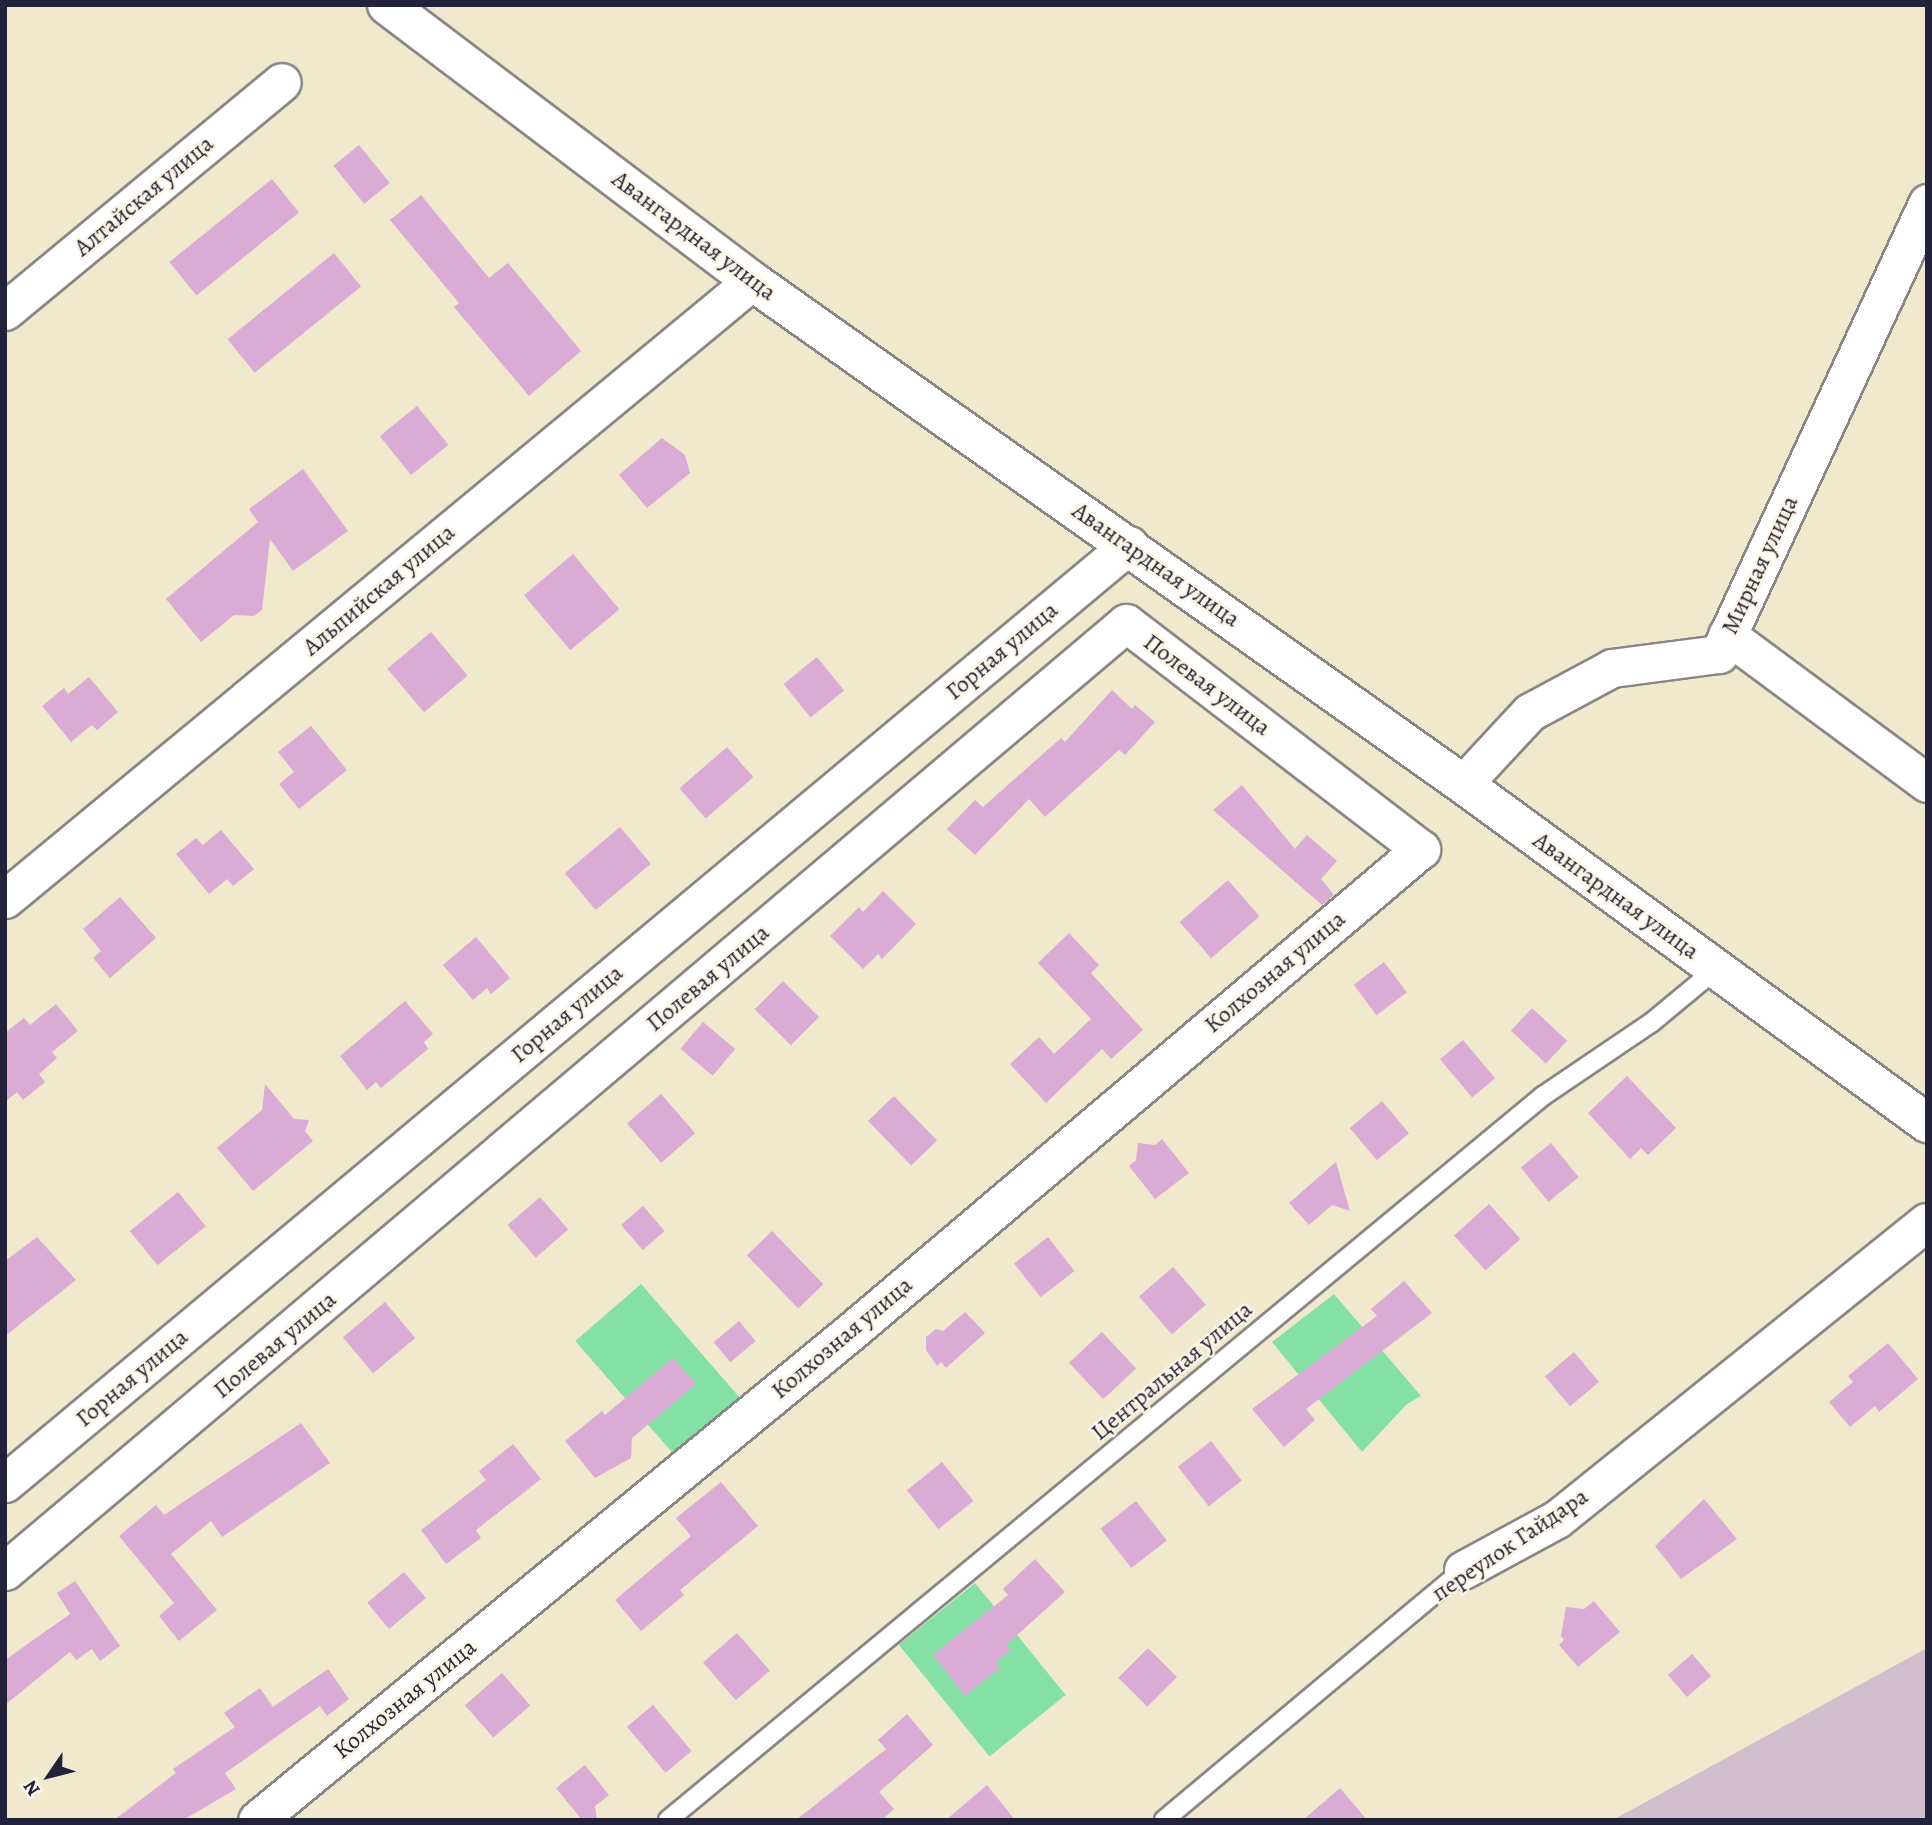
<!DOCTYPE html>
<meta charset="utf-8">
<style>
body{margin:0}
#map{position:relative;width:1932px;height:1825px;overflow:hidden;background:#f0e9ce;font-family:Alegreya,serif}
div>[style]{position:absolute}
.industrial>*{inset:0;background:#d1bdcb}
.green>*{inset:0;background:#85e0a6;transform-origin:0 0}
.building>*{inset:0;background:#daabd4;transform-origin:0 0}
.roads{filter:drop-shadow(2px 0 #898684) drop-shadow(-2px 0 #898684) drop-shadow(0 2px #898684) drop-shadow(0 -2px #898684)}
.service>*{height:18px;margin:-9px;padding:0 9px;transform-origin:9px;border-radius:9px;background:#fff}
.minor>*{height:37px;margin:-18.5px;padding:0 18.5px;transform-origin:18.5px;border-radius:18.5px;background:#fff}
.secondary>*{height:38px;margin:-19px;padding:0 19px;transform-origin:19px;border-radius:19px;background:#fff}
span{translate:-50% -50%;white-space:nowrap;text-align:center;line-height:1.15;-webkit-text-stroke:5px #fcf5e5;paint-order:stroke}
.street-label{font-size:24px;color:#22223b}
.frame{position:absolute;inset:0;border:7px solid #22223b;pointer-events:none}
.north{position:absolute;left:14px;top:1741px;width:70px;height:70px;-webkit-text-stroke:5px #fcf5e5;paint-order:stroke;rotate:235deg;font-size:19px;font-weight:700;line-height:28px;text-align:center;color:#22223b}
.north::after{content:'';display:block;margin:auto;width:24px;height:32px;background:#22223b;clip-path:polygon(50% 0,100% 100%,50% 72%,0 100%)}
</style>
<div id="map">
<div class="industrial">
<i style="clip-path:polygon(1927px 1648px,1927px 1820px,1612px 1820px,1622px 1815px)"></i>
</div>
<div class="green">
<i style="left:641px;top:1284px;width:153px;height:87px;rotate:49deg"></i>
<i style="clip-path:polygon(1334px 1294px,1421px 1396px,1407px 1404px,1362px 1452px,1272px 1342px)"></i>
<i style="left:975px;top:1583px;width:144px;height:98px;rotate:51deg"></i>
</div>
<div class="building">
<i style="left:359px;top:145px;width:49px;height:33px;rotate:51deg"></i>
<i style="left:272px;top:179px;width:43px;height:132px;rotate:51deg"></i>
<i style="clip-path:polygon(421px 195px,489px 278px,508px 263px,581px 351px,529px 396px,454px 307px,459px 303px,390px 220px)"></i>
<i style="left:334px;top:253px;width:43px;height:137px;rotate:51deg"></i>
<i style="left:417px;top:406px;width:50px;height:48px;rotate:51deg"></i>
<i style="clip-path:polygon(662px 438px,685px 455px,690px 473px,647px 508px,619px 475px)"></i>
<i style="clip-path:polygon(303px 469px,348px 531px,293px 571px,270px 539px,262px 610px,254px 616px,234px 615px,201px 642px,166px 599px,258px 522px,249px 509px)"></i>
<i style="left:573px;top:554px;width:72px;height:64px;rotate:50deg"></i>
<i style="left:431px;top:632px;width:57px;height:57px;rotate:50deg"></i>
<i style="left:817px;top:657px;width:43px;height:43px;rotate:51deg"></i>
<i style="clip-path:polygon(89px 677px,118px 712px,97px 730px,92px 725px,71px 742px,42px 706px,64px 688px,68px 694px)"></i>
<i style="clip-path:polygon(1112px 690px,1132px 709px,1135px 705px,1155px 722px,1125px 755px,1119px 750px,1045px 817px,1029px 799px,975px 855px,947px 829px,975px 800px,983px 807px,1061px 738px,1065px 742px)"></i>
<i style="clip-path:polygon(311px 726px,347px 770px,299px 809px,279px 784px,294px 772px,278px 752px)"></i>
<i style="left:727px;top:747px;width:40px;height:63px;rotate:49deg"></i>
<i style="clip-path:polygon(1242px 785px,1295px 849px,1307px 835px,1337px 861px,1321px 879px,1334px 895px,1322px 905px,1213px 810px)"></i>
<i style="left:620px;top:827px;width:48px;height:72px;rotate:50deg"></i>
<i style="clip-path:polygon(221px 830px,254px 869px,233px 886px,227px 879px,209px 894px,176px 854px,196px 838px,203px 845px)"></i>
<i style="left:1228px;top:880px;width:48px;height:64px;rotate:49deg"></i>
<i style="clip-path:polygon(883px 891px,916px 924px,882px 959px,878px 954px,863px 969px,830px 936px,859px 907px,863px 912px)"></i>
<i style="clip-path:polygon(120px 897px,156px 938px,110px 978px,93px 958px,101px 951px,83px 929px)"></i>
<i style="clip-path:polygon(1069px 933px,1099px 965px,1091px 973px,1143px 1030px,1111px 1059px,1102px 1049px,1046px 1103px,1010px 1064px,1039px 1037px,1054px 1054px,1091px 1019px,1038px 963px)"></i>
<i style="clip-path:polygon(476px 937px,510px 978px,491px 994px,487px 988px,473px 1000px,443px 965px)"></i>
<i style="left:1384px;top:962px;width:38px;height:38px;rotate:53deg"></i>
<i style="left:783px;top:981px;width:51px;height:40px;rotate:45deg"></i>
<i style="clip-path:polygon(405px 1001px,433px 1034px,424px 1042px,428px 1049px,381px 1088px,376px 1082px,367px 1090px,340px 1056px)"></i>
<i style="clip-path:polygon(56px 1004px,78px 1031px,52px 1052px,57px 1058px,39px 1074px,45px 1082px,23px 1100px,17px 1092px,5px 1102px,5px 1033px,24px 1018px,30px 1025px)"></i>
<i style="left:1532px;top:1008px;width:48px;height:31px;rotate:43deg"></i>
<i style="left:703px;top:1022px;width:42px;height:35px;rotate:40deg"></i>
<i style="left:1463px;top:1040px;width:50px;height:30px;rotate:50deg"></i>
<i style="clip-path:polygon(1627px 1076px,1676px 1128px,1648px 1155px,1641px 1148px,1630px 1159px,1588px 1113px)"></i>
<i style="clip-path:polygon(265px 1084px,294px 1119px,309px 1120px,305px 1131px,313px 1141px,253px 1191px,217px 1148px,262px 1110px)"></i>
<i style="left:661px;top:1094px;width:52px;height:45px;rotate:49deg"></i>
<i style="left:894px;top:1096px;width:62px;height:36px;rotate:46deg"></i>
<i style="left:1382px;top:1101px;width:42px;height:42px;rotate:50deg"></i>
<i style="clip-path:polygon(1162px 1139px,1189px 1173px,1155px 1199px,1129px 1166px,1136px 1160px,1138px 1143px,1155px 1145px)"></i>
<i style="left:1551px;top:1143px;width:44px;height:39px;rotate:51deg"></i>
<i style="clip-path:polygon(1336px 1162px,1350px 1211px,1332px 1205px,1309px 1225px,1289px 1203px)"></i>
<i style="left:178px;top:1192px;width:44px;height:62px;rotate:51deg"></i>
<i style="left:540px;top:1197px;width:43px;height:43px;rotate:49deg"></i>
<i style="left:1489px;top:1204px;width:47px;height:47px;rotate:48deg"></i>
<i style="left:643px;top:1206px;width:33px;height:29px;rotate:49deg"></i>
<i style="left:772px;top:1231px;width:74px;height:35px;rotate:46deg"></i>
<i style="clip-path:polygon(37px 1237px,76px 1280px,5px 1336px,5px 1261px)"></i>
<i style="left:1048px;top:1237px;width:43px;height:43px;rotate:52deg"></i>
<i style="left:1173px;top:1267px;width:50px;height:45px;rotate:49deg"></i>
<i style="clip-path:polygon(1404px 1281px,1432px 1313px,1306px 1409px,1315px 1420px,1284px 1447px,1252px 1409px,1377px 1316px,1371px 1309px)"></i>
<i style="left:385px;top:1302px;width:47px;height:55px;rotate:50deg"></i>
<i style="clip-path:polygon(965px 1312px,985px 1333px,946px 1368px,941px 1362px,937px 1366px,926px 1350px,926px 1337px,936px 1329px,943px 1331px)"></i>
<i style="left:739px;top:1321px;width:26px;height:33px;rotate:50deg"></i>
<i style="left:1102px;top:1332px;width:50px;height:45px;rotate:47deg"></i>
<i style="clip-path:polygon(1888px 1343px,1918px 1379px,1879px 1412px,1875px 1406px,1850px 1427px,1829px 1402px,1853px 1382px,1848px 1376px)"></i>
<i style="left:1574px;top:1352px;width:39px;height:38px;rotate:50deg"></i>
<i style="clip-path:polygon(673px 1358px,696px 1384px,632px 1438px,631px 1458px,595px 1478px,565px 1441px,602px 1411px,605px 1415px)"></i>
<i style="clip-path:polygon(301px 1423px,330px 1463px,222px 1537px,211px 1521px,171px 1554px,217px 1610px,179px 1641px,159px 1616px,174px 1603px,119px 1536px,156px 1505px,164px 1515px)"></i>
<i style="left:1211px;top:1441px;width:50px;height:42px;rotate:52deg"></i>
<i style="clip-path:polygon(513px 1444px,541px 1479px,476px 1530px,481px 1538px,446px 1564px,421px 1530px,486px 1480px,479px 1471px)"></i>
<i style="left:942px;top:1462px;width:50px;height:45px;rotate:51deg"></i>
<i style="clip-path:polygon(721px 1482px,758px 1526px,680px 1590px,684px 1595px,641px 1631px,615px 1600px,691px 1536px,676px 1518px)"></i>
<i style="clip-path:polygon(1704px 1499px,1737px 1539px,1681px 1579px,1655px 1546px)"></i>
<i style="left:1136px;top:1501px;width:50px;height:45px;rotate:52deg"></i>
<i style="clip-path:polygon(1035px 1559px,1065px 1592px,1006px 1645px,1011px 1650px,996px 1662px,1000px 1668px,965px 1696px,933px 1655px,1008px 1595px,1003px 1589px)"></i>
<i style="left:404px;top:1572px;width:34px;height:48px;rotate:50deg"></i>
<i style="clip-path:polygon(75px 1581px,120px 1646px,100px 1661px,92px 1649px,76px 1660px,70px 1652px,5px 1705px,5px 1660px,70px 1614px,57px 1593px)"></i>
<i style="clip-path:polygon(1594px 1601px,1620px 1632px,1578px 1667px,1559px 1645px,1564px 1640px,1561px 1636px,1566px 1607px,1584px 1609px)"></i>
<i style="left:737px;top:1633px;width:50px;height:45px;rotate:49deg"></i>
<i style="left:1148px;top:1648px;width:41px;height:42px;rotate:45deg"></i>
<i style="left:1692px;top:1654px;width:29px;height:32px;rotate:49deg"></i>
<i style="clip-path:polygon(328px 1669px,349px 1699px,327px 1716px,320px 1706px,225px 1773px,236px 1789px,183px 1820px,114px 1820px,176px 1773px,173px 1769px,235px 1727px,224px 1713px,260px 1688px,273px 1707px)"></i>
<i style="left:502px;top:1673px;width:43px;height:49px;rotate:49deg"></i>
<i style="left:653px;top:1705px;width:60px;height:34px;rotate:50deg"></i>
<i style="clip-path:polygon(907px 1714px,933px 1745px,879px 1792px,894px 1809px,882px 1820px,796px 1820px,886px 1749px,878px 1740px)"></i>
<i style="clip-path:polygon(585px 1765px,609px 1795px,595px 1806px,597px 1820px,582px 1820px,556px 1788px)"></i>
<i style="clip-path:polygon(987px 1785px,1015px 1820px,946px 1820px)"></i>
<i style="clip-path:polygon(1340px 1788px,1367px 1820px,1303px 1820px)"></i>
</div>
<div class="roads">
<div class="service">
<i style="left:668px;top:1820px;width:1136px;rotate:-39.61deg"></i>
<i style="left:1543px;top:1096px;width:130px;rotate:-34.1deg"></i>
<i style="left:1651px;top:1023px;width:85px;rotate:-39.7deg"></i>
<i style="left:1164px;top:1820px;width:390px;rotate:-39.9deg"></i>
</div>
<div class="minor">
<i style="left:5px;top:311px;width:359px;rotate:-39.6deg"></i>
<i style="left:1727px;top:635px;width:249px;rotate:36.5deg"></i>
<i style="left:1463px;top:784px;width:98px;rotate:-47.1deg"></i>
<i style="left:1530px;top:712px;width:93px;rotate:-28.2deg"></i>
<i style="left:1612px;top:668px;width:108px;rotate:-7.5deg"></i>
<i style="left:1719px;top:654px;width:497px;rotate:-65.2deg"></i>
<i style="left:5px;top:899px;width:970px;rotate:-39.6deg"></i>
<i style="left:5px;top:1483px;width:1464px;rotate:-39.85deg"></i>
<i style="left:1463px;top:1570px;width:107px;rotate:-28.5deg"></i>
<i style="left:1557px;top:1519px;width:474px;rotate:-38.8deg"></i>
<i style="left:5px;top:1571px;width:1468px;rotate:-40.22deg"></i>
<i style="left:1126px;top:623px;width:372px;rotate:37.5deg"></i>
<i style="left:1421px;top:849px;width:751px;rotate:139.75deg"></i>
<i style="left:848px;top:1334px;width:765px;rotate:140.57deg"></i>
</div>
<div class="secondary">
<i style="left:387px;top:5px;width:458px;rotate:37.1deg"></i>
<i style="left:752px;top:281px;width:871px;rotate:35.28deg"></i>
<i style="left:1463px;top:784px;width:575px;rotate:36.15deg"></i>
</div>
</div>
<div class="street-label">
<span style="left:144px;top:196px;rotate:-40deg">Алтайская улица</span>
<span style="left:694px;top:236px;rotate:37deg">Авангардная улица</span>
<span style="left:1156px;top:565px;rotate:35deg">Авангардная улица</span>
<span style="left:1760px;top:565px;rotate:-65deg">Мирная улица</span>
<span style="left:379px;top:590px;rotate:-40deg">Альпийская улица</span>
<span style="left:1002px;top:651px;rotate:-40deg">Горная улица</span>
<span style="left:1207px;top:685px;rotate:37deg">Полевая улица</span>
<span style="left:1616px;top:896px;rotate:36deg">Авангардная улица</span>
<span style="left:1275px;top:972px;rotate:-40deg">Колхозная улица</span>
<span style="left:708px;top:978px;rotate:-40deg">Полевая улица</span>
<span style="left:567px;top:1014px;rotate:-40deg">Горная улица</span>
<span style="left:842px;top:1338px;rotate:-40deg">Колхозная улица</span>
<span style="left:275px;top:1345px;rotate:-40deg">Полевая улица</span>
<span style="left:1172px;top:1371px;rotate:-40deg">Центральная улица</span>
<span style="left:132px;top:1378px;rotate:-40deg">Горная улица</span>
<span style="left:1510px;top:1545px;rotate:-34deg">переулок Гайдара</span>
<span style="left:405px;top:1699px;rotate:-39deg">Колхозная улица</span>
</div>
<div class="frame"></div>
<div class="north">N</div>
</div>
